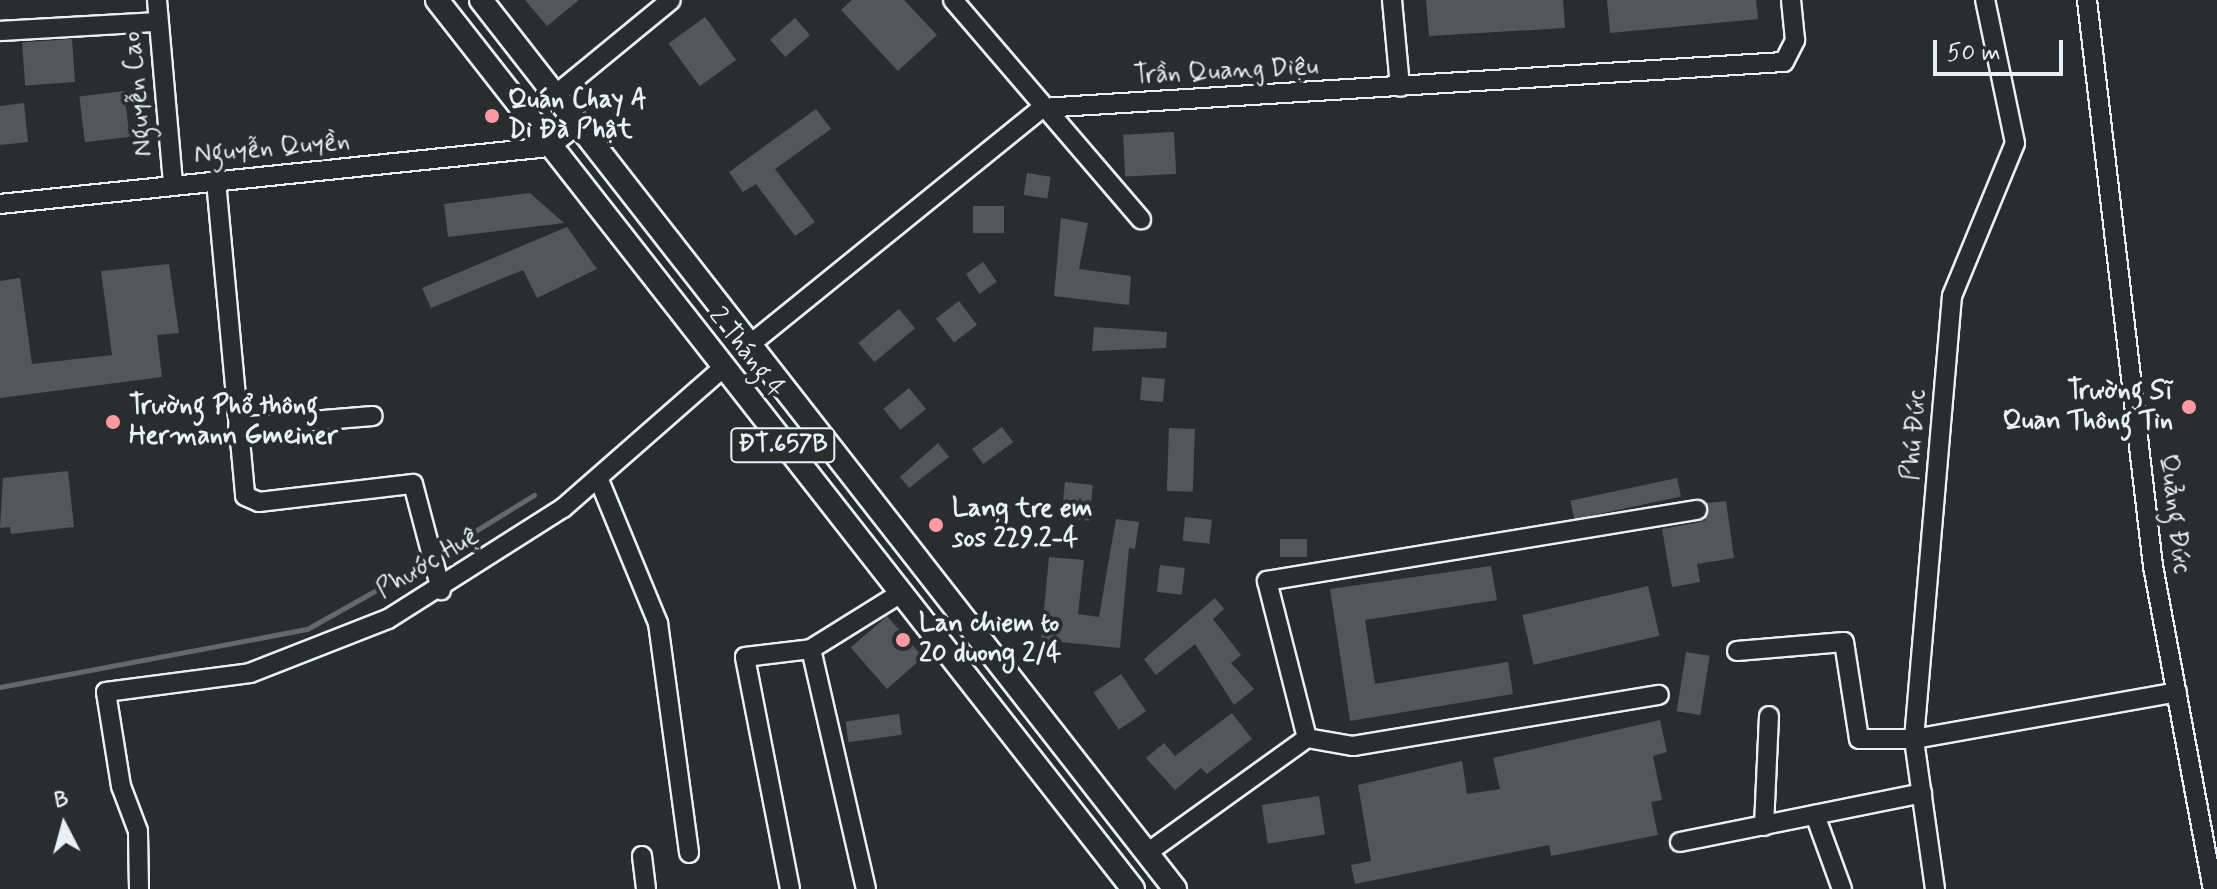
<!DOCTYPE html>
<meta charset="utf-8">
<style>
body{margin:0}
#map{position:relative;width:2217px;height:889px;overflow:hidden;background:#2a2d2e;font-family:Mynerve,sans-serif}
div>[style]{position:absolute}
.stream>*{height:5px;margin:-2.5px;padding:0 2.5px;transform-origin:2.5px;border-radius:2.5px;background:#63686b}
.building>*{inset:0;background:#535759;transform-origin:0 0}
.roads{filter:drop-shadow(2px 0 #e8f1f8) drop-shadow(-2px 0 #e8f1f8) drop-shadow(0 2px #e8f1f8) drop-shadow(0 -2px #e8f1f8)}
.minor>*{height:18px;margin:-9px;padding:0 9px;transform-origin:9px;border-radius:9px;background:#2a2d2e}
.major>*{height:22px;margin:-11px;padding:0 11px;transform-origin:11px;border-radius:11px;background:#2a2d2e}
.dots>*{width:22px;height:22px;translate:-50% -50%;box-sizing:border-box;border:4px solid #2a2d2e;border-radius:50%}
span{translate:-50% -50%;white-space:nowrap;text-align:center;line-height:1.15;-webkit-text-stroke:8px #2a2d2e;paint-order:stroke}
.shield-label span{padding:2px 6px;background:#2a2d2e;border:2px solid;border-radius:6px;-webkit-text-stroke-width:0}
.shield-label{font-size:24px;color:#e8f1f8;font-weight:700}
.street-label{font-size:26px;color:#e8f1f8}
.poi-label{font-size:26px;color:#e8f1f8;font-weight:700}
.left{translate:0 -50%;text-align:left}
.right{translate:-100% -50%;text-align:right}
.north{position:absolute;left:24px;top:785px;width:80px;height:80px;-webkit-text-stroke:6px #2a2d2e;paint-order:stroke;rotate:354deg;font-size:22px;font-weight:700;line-height:32px;text-align:center;color:#e8f1f8}
.north::after{content:'';display:block;margin:auto;width:28px;height:36px;background:#e8f1f8;clip-path:polygon(50% 0,100% 100%,50% 72%,0 100%)}
.scale{position:absolute;left:1933px;top:40px;width:130px;height:36px;box-sizing:border-box;border:4px solid #e8f1f8;border-top:0;padding-left:10px;font-size:24px;line-height:28px;white-space:nowrap;color:#e8f1f8;-webkit-text-stroke:6px #2a2d2e;paint-order:stroke}
</style>
<div id="map">
<div class="stream">
<i style="left:436px;top:555px;width:115px;rotate:-31.5deg"></i>
<i style="left:0;top:687px;width:312px;rotate:-10.7deg"></i>
<i style="left:307px;top:629px;width:139px;rotate:-29.3deg"></i>
</div>
<div class="building">
<i style="clip-path:polygon(525px 0,579px 0,547px 26px)"></i>
<i style="clip-path:polygon(852px 0,904px 0,937px 35px,898px 71px,841px 10px)"></i>
<i style="clip-path:polygon(1426px 0,1563px 0,1565px 28px,1429px 36px)"></i>
<i style="clip-path:polygon(1607px 0,1756px 0,1758px 19px,1610px 33px)"></i>
<i style="left:705px;top:17px;width:53px;height:45px;rotate:54deg"></i>
<i style="left:795px;top:18px;width:23px;height:33px;rotate:49deg"></i>
<i style="left:72px;top:39px;width:43px;height:50px;rotate:86deg"></i>
<i style="left:124px;top:91px;width:46px;height:45px;rotate:83deg"></i>
<i style="clip-path:polygon(24px 103px,28px 142px,0 145px,0 106px)"></i>
<i style="clip-path:polygon(816px 109px,831px 129px,775px 169px,815px 222px,795px 236px,756px 184px,743px 192px,729px 172px)"></i>
<i style="left:1174px;top:132px;width:42px;height:51px;rotate:87deg"></i>
<i style="left:1027px;top:173px;width:24px;height:22px;rotate:9deg"></i>
<i style="clip-path:polygon(530px 193px,564px 223px,448px 237px,444px 204px)"></i>
<i style="left:973px;top:206px;width:31px;height:27px"></i>
<i style="clip-path:polygon(1061px 218px,1088px 223px,1079px 269px,1131px 276px,1129px 305px,1054px 296px)"></i>
<i style="clip-path:polygon(567px 227px,597px 269px,537px 298px,523px 270px,431px 308px,422px 288px)"></i>
<i style="left:983px;top:262px;width:24px;height:21px;rotate:55deg"></i>
<i style="clip-path:polygon(169px 264px,179px 333px,157px 335px,162px 377px,0 398px,0 281px,20px 278px,32px 364px,112px 355px,101px 271px)"></i>
<i style="left:959px;top:301px;width:30px;height:29px;rotate:53deg"></i>
<i style="left:899px;top:309px;width:25px;height:53px;rotate:50deg"></i>
<i style="clip-path:polygon(1094px 327px,1167px 332px,1166px 348px,1092px 351px)"></i>
<i style="left:1142px;top:377px;width:23px;height:23px;rotate:5deg"></i>
<i style="left:909px;top:388px;width:27px;height:33px;rotate:51deg"></i>
<i style="left:1002px;top:427px;width:19px;height:37px;rotate:54deg"></i>
<i style="left:1169px;top:428px;width:26px;height:63px;rotate:2deg"></i>
<i style="clip-path:polygon(938px 443px,949px 457px,909px 488px,900px 477px)"></i>
<i style="clip-path:polygon(68px 471px,74px 527px,11px 534px,10px 527px,0 528px,3px 478px)"></i>
<i style="left:1677px;top:478px;width:19px;height:109px;rotate:78deg"></i>
<i style="left:1065px;top:482px;width:28px;height:36px;rotate:6deg"></i>
<i style="clip-path:polygon(1726px 501px,1734px 558px,1697px 564px,1700px 582px,1672px 587px,1662px 529px,1705px 521px,1707px 503px)"></i>
<i style="left:1185px;top:517px;width:27px;height:24px;rotate:6deg"></i>
<i style="clip-path:polygon(1116px 519px,1139px 522px,1135px 549px,1129px 548px,1120px 648px,1041px 640px,1049px 557px,1084px 560px,1078px 614px,1099px 617px)"></i>
<i style="left:1280px;top:539px;width:27px;height:18px"></i>
<i style="left:1160px;top:565px;width:25px;height:27px;rotate:7deg"></i>
<i style="clip-path:polygon(1491px 566px,1497px 600px,1365px 620px,1375px 684px,1508px 662px,1513px 694px,1350px 721px,1330px 589px)"></i>
<i style="left:1648px;top:586px;width:51px;height:129px;rotate:77deg"></i>
<i style="clip-path:polygon(1215px 598px,1224px 609px,1213px 619px,1241px 655px,1231px 663px,1254px 689px,1234px 705px,1195px 644px,1156px 675px,1144px 659px)"></i>
<i style="left:887px;top:616px;width:55px;height:48px;rotate:49deg"></i>
<i style="left:1686px;top:652px;width:24px;height:60px;rotate:9deg"></i>
<i style="left:1121px;top:674px;width:45px;height:33px;rotate:56deg"></i>
<i style="clip-path:polygon(1232px 713px,1252px 739px,1207px 774px,1201px 768px,1175px 790px,1146px 758px,1164px 743px,1175px 756px)"></i>
<i style="left:899px;top:714px;width:21px;height:54px;rotate:82deg"></i>
<i style="clip-path:polygon(1660px 720px,1667px 752px,1653px 756px,1662px 800px,1651px 802px,1658px 835px,1551px 856px,1549px 845px,1355px 884px,1351px 865px,1371px 861px,1358px 785px,1462px 761px,1467px 794px,1500px 789px,1493px 758px)"></i>
<i style="left:1319px;top:796px;width:39px;height:58px;rotate:81deg"></i>
</div>
<div class="roads">
<div class="minor">
<i style="left:157px;top:0;width:185px;rotate:85deg"></i>
<i style="left:953px;top:0;width:289px;rotate:49.4deg"></i>
<i style="left:1392px;top:0;width:87px;rotate:84.7deg"></i>
<i style="left:2087px;top:0;width:570px;rotate:83.35deg"></i>
<i style="left:2153px;top:566px;width:329px;rotate:79.5deg"></i>
<i style="left:0;top:31px;width:158px;rotate:-3.3deg"></i>
<i style="left:554px;top:96px;width:151px;rotate:-39.4deg"></i>
<i style="left:216px;top:181px;width:316px;rotate:84.7deg"></i>
<i style="left:245px;top:496px;width:15px;rotate:23deg"></i>
<i style="left:259px;top:502px;width:155px;rotate:-6.7deg"></i>
<i style="left:413px;top:484px;width:110px;rotate:75.2deg"></i>
<i style="left:0;top:204px;width:552px;rotate:-5.93deg"></i>
<i style="left:549px;top:147px;width:36px;rotate:-38deg"></i>
<i style="left:753px;top:342px;width:372px;rotate:-39deg"></i>
<i style="left:1042px;top:108px;width:743px;rotate:-3.55deg"></i>
<i style="left:1784px;top:62px;width:25px;rotate:-63deg"></i>
<i style="left:1795px;top:40px;width:40px;rotate:-95.7deg"></i>
<i style="left:238px;top:427px;width:135px;rotate:-4.7deg"></i>
<i style="left:599px;top:480px;width:155px;rotate:67.6deg"></i>
<i style="left:658px;top:623px;width:232px;rotate:82.3deg"></i>
<i style="left:811px;top:649px;width:246px;rotate:77.1deg"></i>
<i style="left:1737px;top:651px;width:107px;rotate:-4.8deg"></i>
<i style="left:1844px;top:642px;width:98px;rotate:81.2deg"></i>
<i style="left:1859px;top:739px;width:55px"></i>
<i style="left:1914px;top:739px;width:267px;rotate:-10.1deg"></i>
<i style="left:1307px;top:738px;width:47px;rotate:9.9deg"></i>
<i style="left:1353px;top:746px;width:310px;rotate:-9.5deg"></i>
<i style="left:1815px;top:815px;width:79px;rotate:70deg"></i>
<i style="left:1764px;top:826px;width:110px;rotate:-87.4deg"></i>
<i style="left:1680px;top:842px;width:247px;rotate:-11.4deg"></i>
<i style="left:1147px;top:853px;width:197px;rotate:-35.7deg"></i>
<i style="left:1307px;top:738px;width:162px;rotate:-104.3deg"></i>
<i style="left:1267px;top:581px;width:436px;rotate:-9.4deg"></i>
<i style="left:642px;top:856px;width:33px;rotate:83deg"></i>
<i style="left:139px;top:889px;width:58px;rotate:-91deg"></i>
<i style="left:138px;top:831px;width:48px;rotate:-110.7deg"></i>
<i style="left:121px;top:786px;width:95px;rotate:-99.1deg"></i>
<i style="left:106px;top:692px;width:145px;rotate:-7.5deg"></i>
<i style="left:250px;top:673px;width:148px;rotate:-21.4deg"></i>
<i style="left:388px;top:619px;width:207px;rotate:-32.4deg"></i>
<i style="left:563px;top:508px;width:211px;rotate:-41.2deg"></i>
<i style="left:790px;top:889px;width:236px;rotate:-101deg"></i>
<i style="left:745px;top:657px;width:66px;rotate:-6.9deg"></i>
<i style="left:811px;top:649px;width:106px;rotate:-31.9deg"></i>
<i style="left:1935px;top:889px;width:151px;rotate:-98deg"></i>
<i style="left:1914px;top:739px;width:445px;rotate:-85.1deg"></i>
<i style="left:1952px;top:296px;width:165px;rotate:-67.6deg"></i>
<i style="left:2015px;top:143px;width:146px;rotate:-101.8deg"></i>
</div>
<div class="major">
<i style="left:437px;top:0;width:1129px;rotate:51.94deg"></i>
<i style="left:481px;top:0;width:1128px;rotate:52.02deg"></i>
</div>
</div>
<div class="dots">
<i style="left:492px;top:116px;background:#ff9aa2"></i>
<i style="left:2189px;top:407px;background:#ff9aa2"></i>
<i style="left:113px;top:422px;background:#ff9aa2"></i>
<i style="left:936px;top:525px;background:#ff9aa2"></i>
<i style="left:903px;top:640px;background:#ff9aa2"></i>
</div>
<div class="shield-label">
<span style="left:783px;top:445px">ĐT.657B</span>
</div>
<div class="street-label">
<span style="left:1226px;top:72px;rotate:-3deg">Trần Quang Diệu</span>
<span style="left:139px;top:94px;rotate:-95deg">Nguyễn Cao</span>
<span style="left:272px;top:149px;rotate:-5deg">Nguyễn Quyền</span>
<span style="left:746px;top:353px;rotate:52deg">2 Tháng 4</span>
<span style="left:1915px;top:435px;rotate:-86deg">Phú Đức</span>
<span style="left:2174px;top:514px;rotate:83deg">Quảng Đức</span>
<span style="left:428px;top:564px;rotate:-31deg">Phước Huệ</span>
</div>
<div class="poi-label">
<span class="left" style="left:508px;top:116px">Quán Chay A<br>Di Đà Phật</span>
<span class="right" style="left:2173px;top:407px">Trường Sĩ<br>Quan Thông Tin</span>
<span class="left" style="left:129px;top:422px">Trường Phổ thông<br>Hermann Gmeiner</span>
<span class="left" style="left:952px;top:525px">Lang tre em<br>sos 229.2-4</span>
<span class="left" style="left:919px;top:640px">Lan chiem to<br>20 duong 2/4</span>
</div>
<div class="north">B</div>
<div class="scale">50 m</div>
</div>
